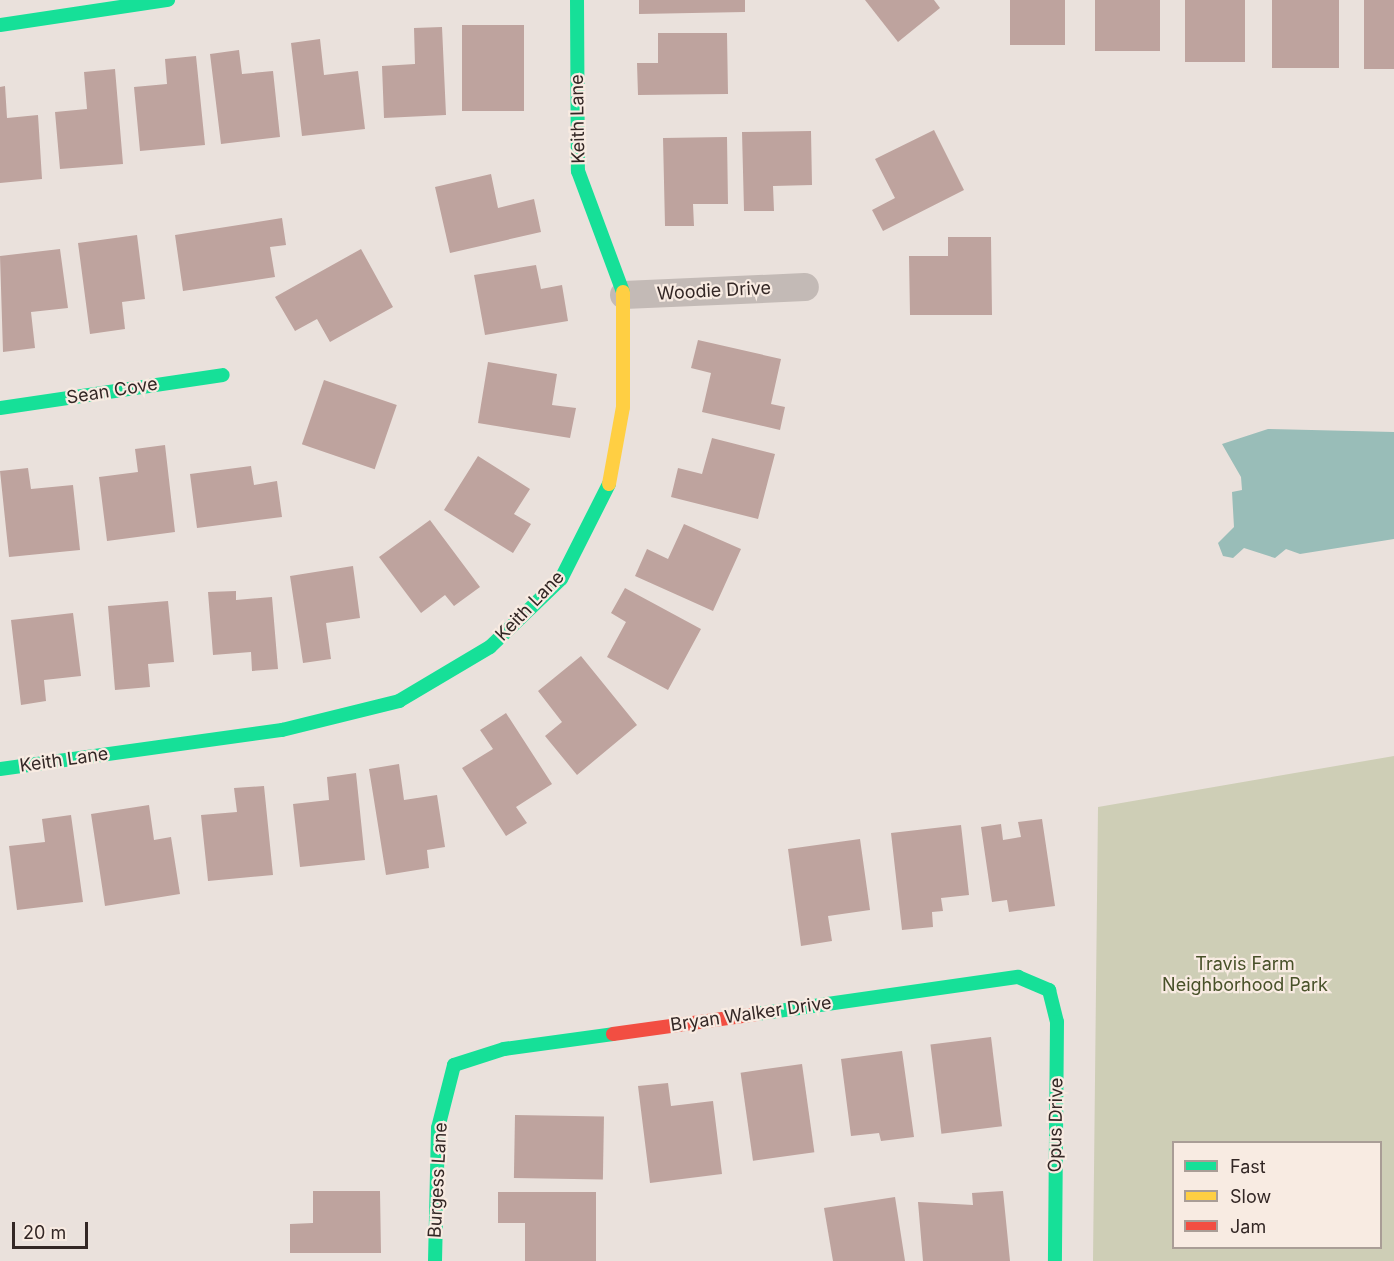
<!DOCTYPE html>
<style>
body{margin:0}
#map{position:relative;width:1394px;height:1261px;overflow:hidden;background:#eae1dc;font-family:Inter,sans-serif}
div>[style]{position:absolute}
.green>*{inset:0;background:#ceceb6}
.water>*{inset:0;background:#99bdb8}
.building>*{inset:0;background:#bea39e;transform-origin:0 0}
.street>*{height:28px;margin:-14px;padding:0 14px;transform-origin:14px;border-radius:14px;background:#c3bab6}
.fast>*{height:14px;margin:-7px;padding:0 7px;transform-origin:7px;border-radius:7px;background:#16e098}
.slow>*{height:14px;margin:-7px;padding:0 7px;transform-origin:7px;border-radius:7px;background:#ffcf43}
.jam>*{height:14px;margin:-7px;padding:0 7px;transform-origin:7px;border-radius:7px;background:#f24e42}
span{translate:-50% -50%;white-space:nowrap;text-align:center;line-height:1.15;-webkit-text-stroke:4.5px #f8ebe2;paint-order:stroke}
.street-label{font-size:18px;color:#332725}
.park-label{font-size:18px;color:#485129}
.legend{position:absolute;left:1172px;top:1141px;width:210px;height:108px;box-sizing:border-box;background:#f8ebe2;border:2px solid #a99d96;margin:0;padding:8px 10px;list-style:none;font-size:18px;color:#332725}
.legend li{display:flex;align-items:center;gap:12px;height:30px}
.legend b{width:30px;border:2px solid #a99d96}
.scale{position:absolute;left:12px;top:1222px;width:76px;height:27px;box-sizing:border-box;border:3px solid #332725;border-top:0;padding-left:8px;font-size:18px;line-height:21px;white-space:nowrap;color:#332725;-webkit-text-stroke:4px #f8ebe2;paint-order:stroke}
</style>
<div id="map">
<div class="green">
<i style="clip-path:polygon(evenodd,1394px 756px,1394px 1261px,1093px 1261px,1098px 807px,1394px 756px,1174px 1142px,1380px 1142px,1380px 1248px,1174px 1248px,1174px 1142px)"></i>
</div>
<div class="water">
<i style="clip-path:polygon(1268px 429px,1394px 432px,1394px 539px,1300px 554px,1286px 549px,1275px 558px,1244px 548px,1233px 558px,1223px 556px,1218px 543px,1234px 527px,1232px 492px,1242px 490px,1241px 477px,1222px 444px)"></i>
</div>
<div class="building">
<i style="clip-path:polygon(639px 0,745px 0,745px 12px,639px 14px)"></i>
<i style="clip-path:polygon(865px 0,934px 0,940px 8px,898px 42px)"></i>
<i style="left:1010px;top:0;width:55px;height:45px"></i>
<i style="left:1095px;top:0;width:65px;height:51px"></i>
<i style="left:1185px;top:0;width:60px;height:62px"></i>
<i style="left:1272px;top:0;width:67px;height:68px"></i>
<i style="left:1394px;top:0;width:69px;height:30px;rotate:90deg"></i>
<i style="left:462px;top:25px;width:62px;height:86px"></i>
<i style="clip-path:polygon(442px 27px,446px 115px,384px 118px,382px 66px,415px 64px,414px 28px)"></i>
<i style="clip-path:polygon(658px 33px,727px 33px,728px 94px,638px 95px,637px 63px,658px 63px)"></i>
<i style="clip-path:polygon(320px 39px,324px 75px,358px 71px,365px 129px,302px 136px,291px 43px)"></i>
<i style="clip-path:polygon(239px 50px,242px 74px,273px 71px,280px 137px,221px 144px,210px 54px)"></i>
<i style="clip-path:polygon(196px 56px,205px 145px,140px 151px,134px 87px,167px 84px,165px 59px)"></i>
<i style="clip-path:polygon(115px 69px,123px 164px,60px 169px,55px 112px,87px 109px,84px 72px)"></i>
<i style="clip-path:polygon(5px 86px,7px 118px,38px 115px,42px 179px,0 183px,0 87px)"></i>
<i style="clip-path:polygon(934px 130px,964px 190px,883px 231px,872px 210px,895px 198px,875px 159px)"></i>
<i style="clip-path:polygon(811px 131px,812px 185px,773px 186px,774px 211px,744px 211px,742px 132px)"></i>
<i style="clip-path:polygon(727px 137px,728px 204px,693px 204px,694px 226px,665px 226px,663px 138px)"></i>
<i style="clip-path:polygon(491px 174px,498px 208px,534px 199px,541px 232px,450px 253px,435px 187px)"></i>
<i style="clip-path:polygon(282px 218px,286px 245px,270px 247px,275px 277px,183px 291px,175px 235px)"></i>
<i style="clip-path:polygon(137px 235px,145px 299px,122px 302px,125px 329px,90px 334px,78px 243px)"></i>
<i style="clip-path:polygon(948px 237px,991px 237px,992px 315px,910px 315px,909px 256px,948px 256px)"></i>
<i style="clip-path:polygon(60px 249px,68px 308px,31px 312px,35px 348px,3px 352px,0 256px)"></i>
<i style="clip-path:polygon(361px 249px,393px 307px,330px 342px,317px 319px,295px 331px,275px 297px)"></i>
<i style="clip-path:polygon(536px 265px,541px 289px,562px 285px,568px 321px,485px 335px,474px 275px)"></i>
<i style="clip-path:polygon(698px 340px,781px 359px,771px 404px,785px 407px,780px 430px,702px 412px,711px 373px,691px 368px)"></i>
<i style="clip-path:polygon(488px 362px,557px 374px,552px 405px,576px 408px,570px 438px,478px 423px)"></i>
<i style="left:324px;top:380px;width:77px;height:68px;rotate:19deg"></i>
<i style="clip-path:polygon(712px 438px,775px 454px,758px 519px,671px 497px,678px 468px,702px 474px)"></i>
<i style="clip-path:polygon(165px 445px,175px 532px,107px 541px,99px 477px,138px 472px,135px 449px)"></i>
<i style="clip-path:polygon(478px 456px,530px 489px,514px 514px,531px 524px,513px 553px,444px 510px)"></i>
<i style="clip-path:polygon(251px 466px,254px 485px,277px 481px,282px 517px,197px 528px,190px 474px)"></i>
<i style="clip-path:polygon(28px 468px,31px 489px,73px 485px,80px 550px,9px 557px,0 471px)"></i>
<i style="clip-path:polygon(430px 520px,480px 587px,454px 606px,445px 595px,421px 613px,379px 557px)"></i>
<i style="clip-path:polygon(684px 524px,741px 549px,713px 611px,635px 576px,647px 549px,668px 559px)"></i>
<i style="clip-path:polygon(353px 566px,360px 618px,326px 623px,331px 659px,303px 663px,290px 576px)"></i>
<i style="clip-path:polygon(625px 588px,701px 629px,668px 690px,607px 657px,626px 622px,611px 613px)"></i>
<i style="clip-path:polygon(236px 591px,236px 600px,272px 597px,278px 669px,252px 671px,251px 652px,213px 655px,208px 592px)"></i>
<i style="clip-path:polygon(168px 601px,174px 662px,148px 664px,150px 687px,115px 690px,108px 606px)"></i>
<i style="clip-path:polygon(73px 613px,81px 676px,44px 680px,46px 701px,21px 705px,11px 620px)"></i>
<i style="clip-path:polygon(581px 656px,637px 725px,577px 775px,545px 736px,562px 722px,538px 691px)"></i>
<i style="clip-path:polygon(506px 713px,552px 784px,516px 807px,527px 823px,506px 836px,462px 768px,493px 749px,480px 730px)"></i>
<i style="clip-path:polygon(399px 764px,404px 800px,437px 795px,445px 847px,427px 850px,429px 868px,386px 875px,369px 769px)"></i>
<i style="clip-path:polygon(356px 773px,365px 860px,300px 867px,293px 804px,329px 800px,327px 777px)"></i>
<i style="clip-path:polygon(264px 786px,273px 875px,208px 881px,201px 815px,237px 812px,234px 788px)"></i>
<i style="clip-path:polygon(149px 805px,154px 840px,171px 837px,180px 894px,105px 906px,91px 814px)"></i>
<i style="clip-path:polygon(71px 815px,83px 902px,17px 910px,9px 846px,45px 842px,42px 819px)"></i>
<i style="clip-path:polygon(1042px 819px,1055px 906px,1009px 912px,1007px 900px,992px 902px,981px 827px,1001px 824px,1003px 840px,1021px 837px,1018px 822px)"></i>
<i style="clip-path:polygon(961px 825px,969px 895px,941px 898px,943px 911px,932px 912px,933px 927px,902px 930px,891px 833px)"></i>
<i style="clip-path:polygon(860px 839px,870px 910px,828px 916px,832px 941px,801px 946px,788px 849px)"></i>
<i style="left:991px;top:1037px;width:90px;height:61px;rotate:83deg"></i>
<i style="clip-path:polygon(902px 1051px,914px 1137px,881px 1141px,879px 1133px,851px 1136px,841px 1059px)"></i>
<i style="left:802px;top:1064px;width:89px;height:62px;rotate:82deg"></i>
<i style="clip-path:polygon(668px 1083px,671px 1106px,713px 1101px,722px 1174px,650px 1183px,638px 1086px)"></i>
<i style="left:515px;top:1115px;width:89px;height:63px;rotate:1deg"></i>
<i style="clip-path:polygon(313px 1191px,380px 1191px,381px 1253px,290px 1253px,290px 1224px,313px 1223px)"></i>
<i style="clip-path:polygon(1003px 1191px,1010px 1261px,923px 1261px,918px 1202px,973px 1205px,972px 1193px)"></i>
<i style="clip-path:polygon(498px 1192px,596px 1192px,596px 1261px,525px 1261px,525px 1223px,498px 1223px)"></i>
<i style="clip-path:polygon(895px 1197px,905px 1261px,833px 1261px,824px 1208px)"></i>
</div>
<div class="street">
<i style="left:624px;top:295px;width:181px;rotate:-2.5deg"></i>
</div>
<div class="fast">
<i style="left:577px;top:0;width:171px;rotate:89.7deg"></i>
<i style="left:578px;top:171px;width:129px;rotate:69.6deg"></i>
<i style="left:0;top:25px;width:170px;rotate:-8.5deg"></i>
<i style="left:0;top:408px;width:225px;rotate:-8.4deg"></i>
<i style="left:0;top:769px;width:285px;rotate:-7.9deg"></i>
<i style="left:282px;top:730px;width:121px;rotate:-13.9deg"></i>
<i style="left:399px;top:701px;width:106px;rotate:-30.7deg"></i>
<i style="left:490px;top:647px;width:98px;rotate:-43.8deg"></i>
<i style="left:561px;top:579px;width:106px;rotate:-63.2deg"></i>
<i style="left:757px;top:1014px;width:264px;rotate:-8.1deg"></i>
<i style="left:1018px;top:977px;width:34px;rotate:23deg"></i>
<i style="left:1049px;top:990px;width:33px;rotate:76deg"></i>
<i style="left:1057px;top:1022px;width:239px;rotate:90.5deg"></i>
<i style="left:435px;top:1261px;width:133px;rotate:-88.7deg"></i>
<i style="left:438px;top:1128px;width:65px;rotate:-75.7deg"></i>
<i style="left:454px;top:1065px;width:52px;rotate:-17.7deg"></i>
<i style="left:504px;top:1049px;width:110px;rotate:-7.8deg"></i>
</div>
<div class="slow">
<i style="left:609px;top:484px;width:78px;rotate:-79.7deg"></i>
<i style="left:623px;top:407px;width:115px;rotate:-90deg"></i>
</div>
<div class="jam">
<i style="left:613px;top:1034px;width:145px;rotate:-7.9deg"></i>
</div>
<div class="street-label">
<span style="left:578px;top:119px;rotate:-91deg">Keith Lane</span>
<span style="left:714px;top:291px;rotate:-3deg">Woodie Drive</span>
<span style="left:112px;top:391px;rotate:-9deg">Sean Cove</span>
<span style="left:530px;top:606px;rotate:-46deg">Keith Lane</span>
<span style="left:64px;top:760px;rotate:-8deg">Keith Lane</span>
<span style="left:751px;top:1014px;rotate:-8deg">Bryan Walker Drive</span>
<span style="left:1056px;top:1125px;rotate:-89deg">Opus Drive</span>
<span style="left:438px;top:1180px;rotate:-87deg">Burgess Lane</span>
</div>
<div class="park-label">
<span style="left:1245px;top:975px">Travis Farm<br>Neighborhood Park</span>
</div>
<ul class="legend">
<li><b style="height:8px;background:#16e098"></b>Fast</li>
<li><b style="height:8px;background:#ffcf43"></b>Slow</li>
<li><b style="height:8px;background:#f24e42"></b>Jam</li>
</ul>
<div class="scale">20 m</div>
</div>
